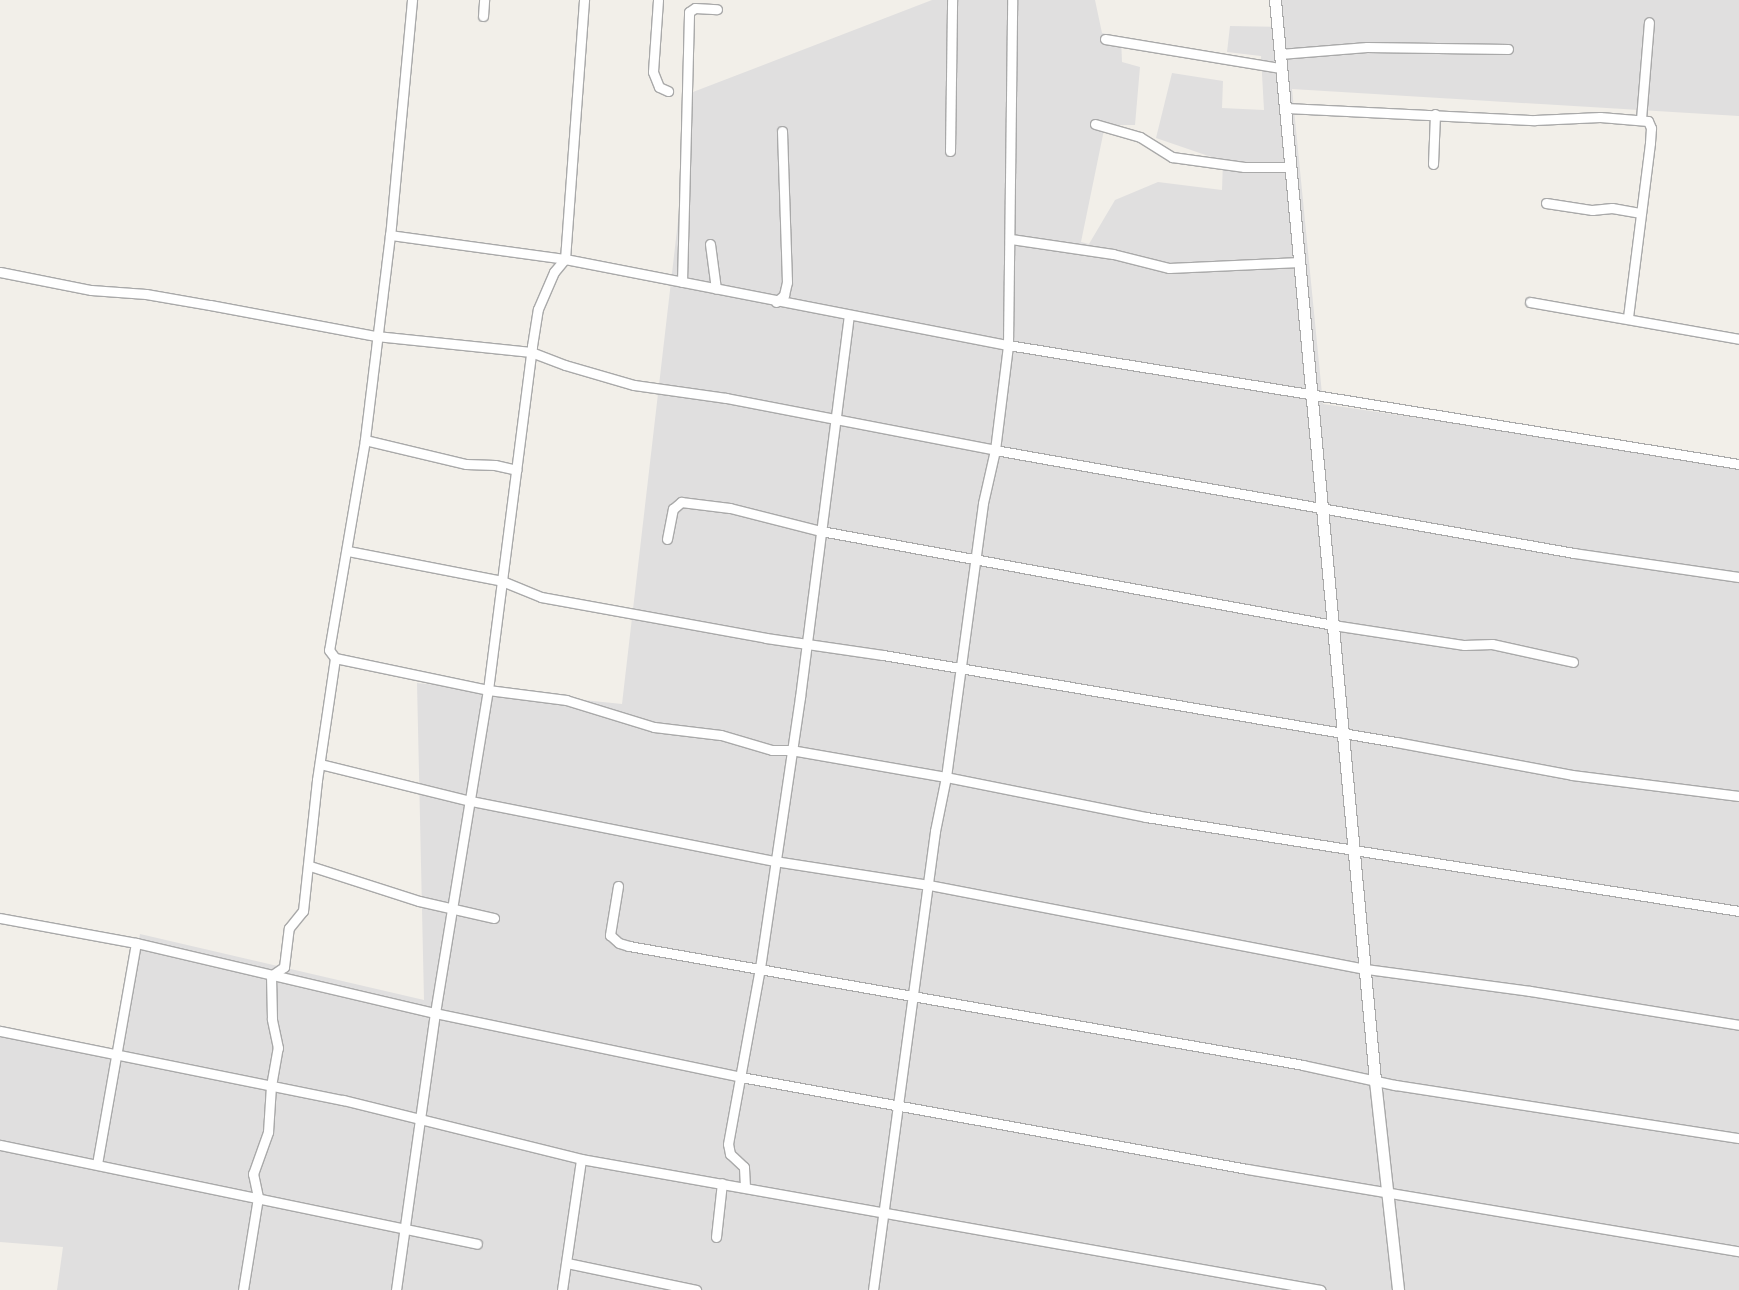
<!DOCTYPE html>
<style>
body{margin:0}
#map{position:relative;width:1739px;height:1290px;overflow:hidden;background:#f2efe9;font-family:Overpass,sans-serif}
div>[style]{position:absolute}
.residential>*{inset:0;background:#e0dfdf}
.roads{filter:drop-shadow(1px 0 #a9a9a9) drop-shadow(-1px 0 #a9a9a9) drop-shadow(0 1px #a9a9a9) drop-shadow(0 -1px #a9a9a9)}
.minor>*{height:9px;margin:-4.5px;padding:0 4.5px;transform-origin:4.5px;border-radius:4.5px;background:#fff}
.tertiary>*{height:11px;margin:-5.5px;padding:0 5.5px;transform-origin:5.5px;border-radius:5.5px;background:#fff}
span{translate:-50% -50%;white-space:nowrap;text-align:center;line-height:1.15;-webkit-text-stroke:4px #fff;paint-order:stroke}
</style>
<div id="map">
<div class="residential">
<i style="clip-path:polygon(932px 0,1095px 0,1102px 33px,1121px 37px,1122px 62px,1140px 67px,1135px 125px,1105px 125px,1081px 242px,1089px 244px,1115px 200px,1158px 182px,1222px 190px,1223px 161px,1156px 138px,1172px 73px,1223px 81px,1222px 108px,1264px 110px,1261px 56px,1227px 52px,1230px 26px,1283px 27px,1281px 0,1739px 0,1739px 116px,1292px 89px,1323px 404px,1739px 465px,1739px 1290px,57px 1290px,63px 1247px,0 1242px,0 1033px,118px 1050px,140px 934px,424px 1000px,417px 683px,622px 704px,693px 92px)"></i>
</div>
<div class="roads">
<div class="minor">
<i style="left:412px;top:0;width:236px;rotate:95.3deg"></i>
<i style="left:390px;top:235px;width:207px;rotate:97deg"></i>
<i style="left:365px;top:440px;width:213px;rotate:99.7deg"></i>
<i style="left:329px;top:650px;width:10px;rotate:53deg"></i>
<i style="left:335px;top:658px;width:156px;rotate:11.8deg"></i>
<i style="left:488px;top:690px;width:79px;rotate:7.3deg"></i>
<i style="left:566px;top:700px;width:92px;rotate:17.1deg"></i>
<i style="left:654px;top:727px;width:67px;rotate:6.8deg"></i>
<i style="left:721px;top:735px;width:53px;rotate:16.4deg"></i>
<i style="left:772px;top:750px;width:19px"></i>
<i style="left:791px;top:750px;width:157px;rotate:9.9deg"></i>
<i style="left:946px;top:777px;width:204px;rotate:11.3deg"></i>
<i style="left:1146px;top:817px;width:600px;rotate:9.01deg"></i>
<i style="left:658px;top:0;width:72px;rotate:94deg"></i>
<i style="left:653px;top:72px;width:16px;rotate:68deg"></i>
<i style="left:659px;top:87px;width:10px;rotate:24deg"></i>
<i style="left:483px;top:16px;width:16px;rotate:-86deg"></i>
<i style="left:1105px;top:39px;width:178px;rotate:9.4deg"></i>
<i style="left:1280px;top:54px;width:87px;rotate:-4.6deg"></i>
<i style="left:1367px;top:47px;width:141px;rotate:0.8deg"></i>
<i style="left:1286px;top:108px;width:249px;rotate:2.8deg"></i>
<i style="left:1535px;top:120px;width:65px;rotate:-2.6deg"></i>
<i style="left:1600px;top:117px;width:48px;rotate:4.8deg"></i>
<i style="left:1648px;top:121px;width:8px;rotate:67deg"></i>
<i style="left:1651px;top:128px;width:15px;rotate:94deg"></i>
<i style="left:1650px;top:143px;width:176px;rotate:97.2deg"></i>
<i style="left:1641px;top:119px;width:97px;rotate:-85.3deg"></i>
<i style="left:1095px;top:124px;width:47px;rotate:16.1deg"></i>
<i style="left:1140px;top:137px;width:38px;rotate:32deg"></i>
<i style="left:1172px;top:157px;width:73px;rotate:7.9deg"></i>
<i style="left:1244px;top:167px;width:47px"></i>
<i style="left:950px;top:151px;width:151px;rotate:-89.2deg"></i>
<i style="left:1433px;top:164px;width:50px;rotate:-87.7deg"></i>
<i style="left:1546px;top:203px;width:47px;rotate:8.7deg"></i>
<i style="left:1592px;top:210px;width:20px;rotate:-6deg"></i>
<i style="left:1612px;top:208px;width:28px;rotate:10deg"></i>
<i style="left:390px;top:235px;width:177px;rotate:7.8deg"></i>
<i style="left:565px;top:259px;width:451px;rotate:11deg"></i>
<i style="left:1008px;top:345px;width:741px;rotate:9.25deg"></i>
<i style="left:1011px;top:239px;width:103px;rotate:8.4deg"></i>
<i style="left:1113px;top:254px;width:58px;rotate:14deg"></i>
<i style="left:1169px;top:268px;width:131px;rotate:-2.6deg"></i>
<i style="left:710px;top:244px;width:45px;rotate:82.4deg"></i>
<i style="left:0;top:272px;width:93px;rotate:11.2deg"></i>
<i style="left:91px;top:290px;width:55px;rotate:4.2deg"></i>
<i style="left:146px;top:294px;width:65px;rotate:9.8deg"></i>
<i style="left:210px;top:305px;width:169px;rotate:10.6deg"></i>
<i style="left:376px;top:336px;width:156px;rotate:5.9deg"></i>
<i style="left:531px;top:352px;width:36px;rotate:21deg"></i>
<i style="left:565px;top:365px;width:72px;rotate:16.2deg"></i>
<i style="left:634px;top:385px;width:93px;rotate:8deg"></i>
<i style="left:726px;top:398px;width:274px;rotate:10.9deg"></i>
<i style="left:995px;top:450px;width:588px;rotate:10.09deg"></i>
<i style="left:1574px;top:553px;width:167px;rotate:8.3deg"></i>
<i style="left:682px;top:282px;width:270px;rotate:-88.5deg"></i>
<i style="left:689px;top:12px;width:7px;rotate:-34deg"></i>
<i style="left:695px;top:8px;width:22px;rotate:3deg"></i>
<i style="left:776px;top:302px;width:11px;rotate:-41deg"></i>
<i style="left:784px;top:295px;width:13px;rotate:-77deg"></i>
<i style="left:787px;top:282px;width:151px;rotate:-91.9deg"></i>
<i style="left:1530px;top:302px;width:212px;rotate:10deg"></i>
<i style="left:365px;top:440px;width:104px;rotate:13.4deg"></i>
<i style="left:466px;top:464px;width:29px;rotate:2deg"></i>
<i style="left:495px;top:465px;width:22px;rotate:13deg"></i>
<i style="left:667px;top:539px;width:31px;rotate:-79deg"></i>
<i style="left:673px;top:509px;width:11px;rotate:-41deg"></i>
<i style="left:681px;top:502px;width:49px;rotate:7deg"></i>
<i style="left:730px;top:508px;width:94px;rotate:14.2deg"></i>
<i style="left:821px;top:531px;width:521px;rotate:10.4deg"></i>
<i style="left:1333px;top:625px;width:133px;rotate:8.7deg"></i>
<i style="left:1464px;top:645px;width:28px;rotate:-2deg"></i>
<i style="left:1492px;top:644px;width:83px;rotate:12.5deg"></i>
<i style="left:348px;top:551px;width:157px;rotate:11deg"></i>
<i style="left:502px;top:581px;width:42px;rotate:22.3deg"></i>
<i style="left:541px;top:597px;width:229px;rotate:10.3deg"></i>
<i style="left:766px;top:638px;width:118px;rotate:8.3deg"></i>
<i style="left:883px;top:655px;width:520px;rotate:9.63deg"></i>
<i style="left:1396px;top:742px;width:179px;rotate:10.6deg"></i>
<i style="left:1572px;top:775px;width:168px;rotate:7.2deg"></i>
<i style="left:320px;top:764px;width:155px;rotate:13.8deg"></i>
<i style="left:471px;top:801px;width:309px;rotate:11.2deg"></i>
<i style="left:774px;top:861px;width:157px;rotate:8.8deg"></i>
<i style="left:929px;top:885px;width:445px;rotate:10.9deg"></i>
<i style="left:1366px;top:969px;width:165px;rotate:7.6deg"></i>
<i style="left:1530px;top:991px;width:212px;rotate:9.2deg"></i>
<i style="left:310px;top:866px;width:114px;rotate:17.8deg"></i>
<i style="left:419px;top:901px;width:77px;rotate:12.8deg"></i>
<i style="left:618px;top:886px;width:50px;rotate:99.3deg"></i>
<i style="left:610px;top:935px;width:12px;rotate:42deg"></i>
<i style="left:619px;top:943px;width:10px;rotate:17deg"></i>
<i style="left:629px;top:946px;width:684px;rotate:10.01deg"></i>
<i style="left:1303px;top:1065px;width:94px;rotate:12.3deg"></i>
<i style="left:1395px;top:1085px;width:348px;rotate:8.8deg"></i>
<i style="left:0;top:918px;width:138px;rotate:10.4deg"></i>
<i style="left:136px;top:943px;width:307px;rotate:13.2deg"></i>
<i style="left:435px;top:1013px;width:313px;rotate:11.8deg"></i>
<i style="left:741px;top:1077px;width:514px;rotate:10.3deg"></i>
<i style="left:1247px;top:1169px;width:499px;rotate:9.5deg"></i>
<i style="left:0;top:1031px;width:350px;rotate:11.4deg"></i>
<i style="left:343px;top:1100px;width:245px;rotate:13.9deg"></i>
<i style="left:581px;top:1159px;width:751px;rotate:10.05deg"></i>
<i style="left:0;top:1145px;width:487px;rotate:11.7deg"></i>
<i style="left:97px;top:1164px;width:224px;rotate:-80deg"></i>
<i style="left:745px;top:1187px;width:20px;rotate:-93deg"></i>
<i style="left:744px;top:1167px;width:19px;rotate:-137deg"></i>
<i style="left:730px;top:1154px;width:10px;rotate:-101deg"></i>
<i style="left:728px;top:1144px;width:179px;rotate:-79.7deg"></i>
<i style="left:760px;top:968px;width:274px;rotate:-81.6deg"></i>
<i style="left:800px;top:697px;width:385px;rotate:-82.7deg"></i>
<i style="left:716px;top:1237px;width:54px;rotate:-83.7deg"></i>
<i style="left:567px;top:1263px;width:132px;rotate:11.8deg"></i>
<i style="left:243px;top:1290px;width:94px;rotate:-80.8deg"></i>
<i style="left:258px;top:1197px;width:24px;rotate:-102deg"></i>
<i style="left:253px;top:1174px;width:45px;rotate:-70.3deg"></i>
<i style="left:268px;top:1132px;width:46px;rotate:-86.3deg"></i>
<i style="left:271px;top:1086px;width:39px;rotate:-80deg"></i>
<i style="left:278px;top:1048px;width:30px;rotate:-102deg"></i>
<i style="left:272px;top:1019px;width:43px;rotate:-91.3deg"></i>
<i style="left:271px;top:976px;width:16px;rotate:-35deg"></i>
<i style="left:284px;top:967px;width:39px;rotate:-83deg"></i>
<i style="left:289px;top:928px;width:22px;rotate:-51deg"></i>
<i style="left:303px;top:911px;width:132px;rotate:-83.9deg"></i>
<i style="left:317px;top:780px;width:123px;rotate:-81.6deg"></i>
<i style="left:396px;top:1290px;width:280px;rotate:-82deg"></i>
<i style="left:435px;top:1013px;width:327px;rotate:-80.7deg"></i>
<i style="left:488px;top:690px;width:347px;rotate:-82.7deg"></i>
<i style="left:532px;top:346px;width:37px;rotate:-81deg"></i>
<i style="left:538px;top:309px;width:40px;rotate:-66.6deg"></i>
<i style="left:554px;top:272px;width:17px;rotate:-50deg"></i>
<i style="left:565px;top:259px;width:260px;rotate:-85.8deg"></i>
<i style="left:562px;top:1290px;width:132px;rotate:-81.7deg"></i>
<i style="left:873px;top:1290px;width:463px;rotate:-82.3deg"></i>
<i style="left:935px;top:831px;width:55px;rotate:-78.5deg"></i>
<i style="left:946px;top:777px;width:276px;rotate:-82.3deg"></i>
<i style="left:983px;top:503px;width:54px;rotate:-77.2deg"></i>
<i style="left:995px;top:450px;width:106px;rotate:-82.9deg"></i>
<i style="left:1008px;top:345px;width:345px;rotate:-89.3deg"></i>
</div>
<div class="tertiary">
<i style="left:1275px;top:0;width:1086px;rotate:84.71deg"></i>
<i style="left:1375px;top:1081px;width:210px;rotate:83.7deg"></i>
</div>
</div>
</div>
